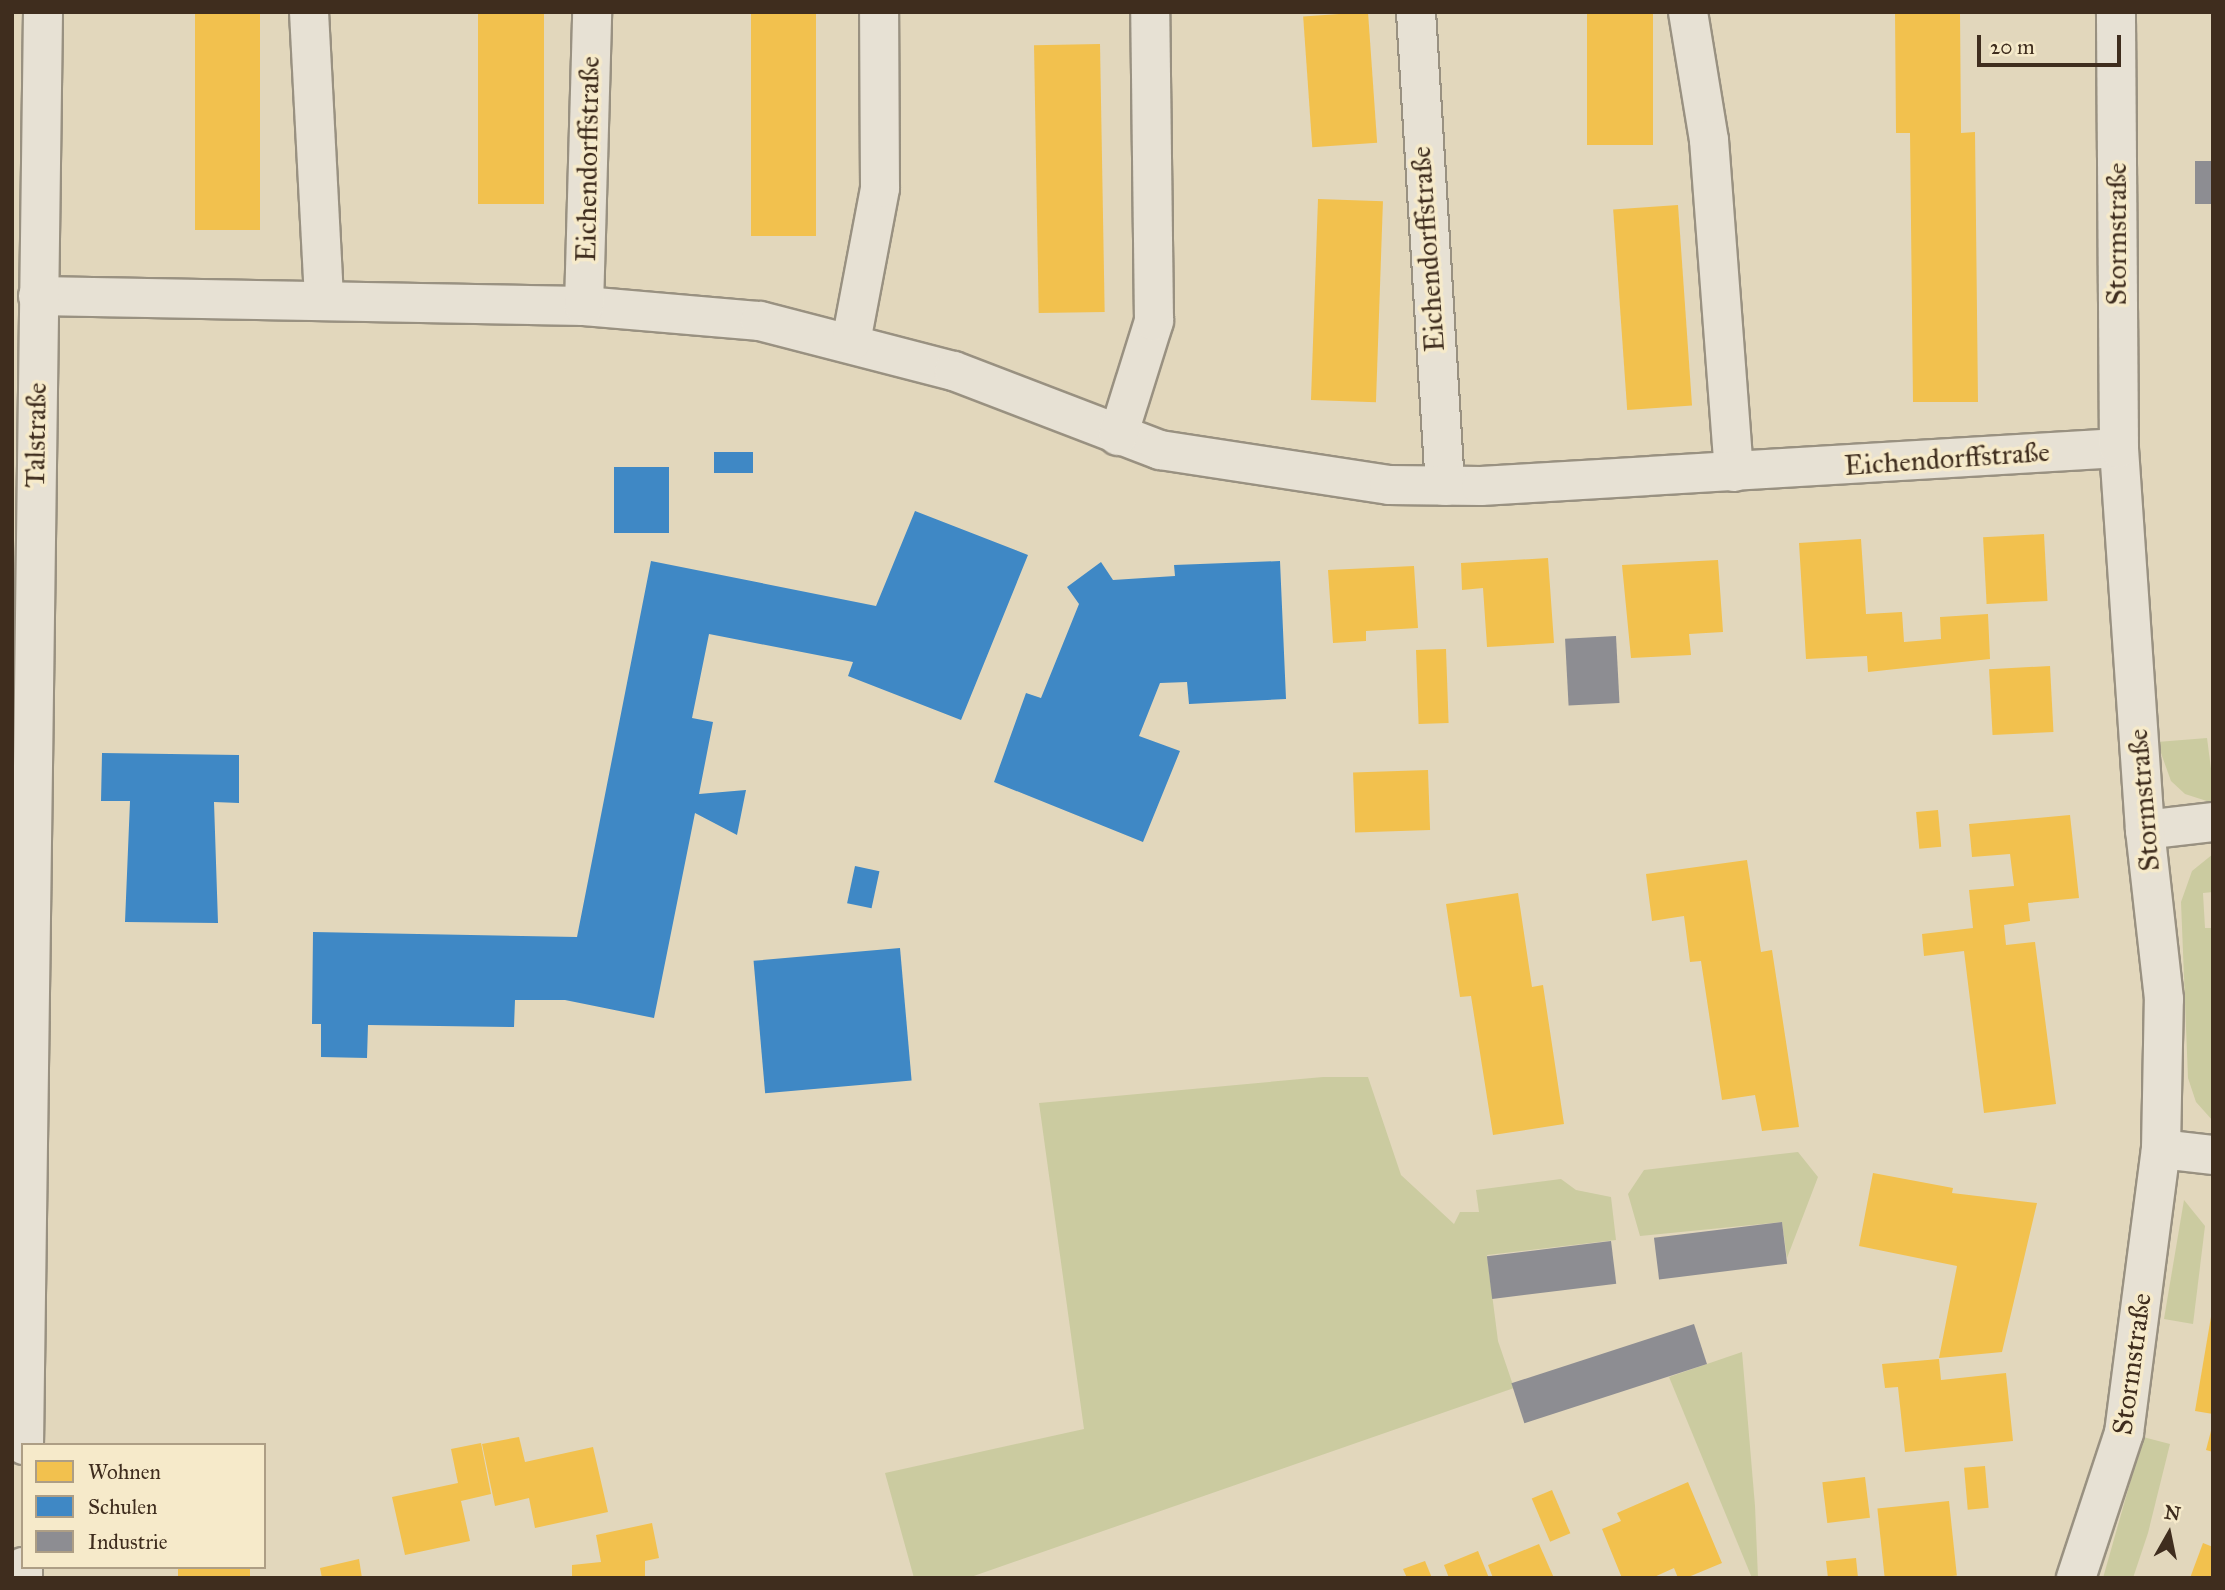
<!DOCTYPE html>
<meta charset="utf-8">
<style>
body{margin:0}
#map{position:relative;width:2225px;height:1590px;overflow:hidden;background:#e2d7bc;font-family:"IM FELL Great Primer",serif}
div>[style]{position:absolute}
.green>*{inset:0;background:#cbcba0}
.homes>*{inset:0;background:#f2c14e;transform-origin:0 0}
.schools>*{inset:0;background:#3f88c5;transform-origin:0 0}
.industry>*{inset:0;background:#8d8d92;transform-origin:0 0}
.roads{filter:drop-shadow(2px 0 #999181) drop-shadow(-2px 0 #999181) drop-shadow(0 2px #999181) drop-shadow(0 -2px #999181)}
.street>*{height:38px;margin:-19px;padding:0 19px;transform-origin:19px;border-radius:19px;background:#e7e1d4}
.secondary>*{height:38px;margin:-19px;padding:0 19px;transform-origin:19px;border-radius:19px;background:#e7e1d4}
span{translate:-50% -50%;white-space:nowrap;text-align:center;line-height:1.15;-webkit-text-stroke:7px #f6eaca;paint-order:stroke}
.street-label{font-size:28px;color:#3f2d1e}
.frame{position:absolute;inset:0;border:14px solid #3f2d1e;pointer-events:none}
.legend{position:absolute;left:21px;top:1443px;width:245px;height:126px;box-sizing:border-box;background:#f6eaca;border:2px solid #ad9e85;margin:0;padding:9px 12px;list-style:none;font-size:21px;color:#3f2d1e}
.legend li{display:flex;align-items:center;gap:14px;height:35px}
.legend b{width:35px;border:2px solid #ad9e85}
.north{position:absolute;left:2134px;top:1499px;width:70px;height:70px;-webkit-text-stroke:5px #f6eaca;paint-order:stroke;rotate:9deg;font-size:19px;font-weight:700;line-height:28px;text-align:center;color:#3f2d1e}
.north::after{content:'';display:block;margin:auto;width:24px;height:32px;background:#3f2d1e;clip-path:polygon(50% 0,100% 100%,50% 72%,0 100%)}
.scale{position:absolute;left:1977px;top:35px;width:144px;height:32px;box-sizing:border-box;border:4px solid #3f2d1e;border-top:0;padding-left:9px;font-size:21px;line-height:24px;white-space:nowrap;color:#3f2d1e;-webkit-text-stroke:5px #f6eaca;paint-order:stroke}
</style>
<div id="map">
<div class="green">
<i style="clip-path:polygon(2207px 738px,2213px 784px,2213px 803px,2185px 794px,2171px 781px,2157px 742px)"></i>
<i style="clip-path:polygon(2213px 854px,2213px 892px,2203px 893px,2205px 928px,2213px 928px,2213px 1121px,2196px 1102px,2188px 1078px,2181px 902px,2192px 871px)"></i>
<i style="clip-path:polygon(1323px 1077px,1368px 1077px,1401px 1175px,1454px 1224px,1460px 1212px,1479px 1212px,1476px 1190px,1561px 1179px,1576px 1190px,1611px 1197px,1616px 1240px,1487px 1255px,1498px 1341px,1514px 1388px,968px 1578px,914px 1578px,885px 1473px,1084px 1429px,1039px 1103px)"></i>
<i style="clip-path:polygon(1798px 1152px,1818px 1177px,1787px 1258px,1782px 1222px,1640px 1236px,1628px 1194px,1644px 1170px)"></i>
<i style="clip-path:polygon(2184px 1200px,2205px 1226px,2193px 1324px,2164px 1319px)"></i>
<i style="clip-path:polygon(1742px 1352px,1755px 1506px,1758px 1578px,1752px 1578px,1669px 1377px)"></i>
<i style="clip-path:polygon(2143px 1437px,2170px 1444px,2148px 1533px,2133px 1578px,2103px 1578px)"></i>
</div>
<div class="homes">
<i style="left:195px;top:12px;width:65px;height:218px"></i>
<i style="left:478px;top:12px;width:66px;height:192px"></i>
<i style="left:751px;top:12px;width:65px;height:224px"></i>
<i style="left:1368px;top:12px;width:131px;height:65px;rotate:86deg"></i>
<i style="left:1587px;top:12px;width:66px;height:133px"></i>
<i style="clip-path:polygon(1895px 12px,1960px 12px,1961px 133px,1975px 132px,1978px 402px,1913px 402px,1910px 133px,1896px 133px)"></i>
<i style="left:1100px;top:44px;width:268px;height:66px;rotate:89deg"></i>
<i style="left:1318px;top:199px;width:65px;height:201px;rotate:2deg"></i>
<i style="left:1678px;top:205px;width:201px;height:65px;rotate:86deg"></i>
<i style="left:2044px;top:534px;width:67px;height:61px;rotate:87deg"></i>
<i style="clip-path:polygon(1861px 539px,1866px 614px,1902px 612px,1904px 642px,1941px 639px,1940px 617px,1988px 614px,1990px 659px,1868px 672px,1867px 656px,1806px 659px,1799px 543px)"></i>
<i style="clip-path:polygon(1548px 558px,1554px 643px,1487px 647px,1483px 588px,1462px 590px,1461px 563px)"></i>
<i style="clip-path:polygon(1718px 560px,1723px 632px,1689px 634px,1691px 655px,1631px 658px,1622px 565px)"></i>
<i style="clip-path:polygon(1414px 566px,1418px 628px,1366px 631px,1366px 641px,1333px 643px,1328px 570px)"></i>
<i style="left:1446px;top:649px;width:74px;height:30px;rotate:88deg"></i>
<i style="left:2050px;top:666px;width:66px;height:61px;rotate:87deg"></i>
<i style="left:1428px;top:770px;width:60px;height:75px;rotate:88deg"></i>
<i style="left:1938px;top:810px;width:37px;height:22px;rotate:85deg"></i>
<i style="clip-path:polygon(2070px 815px,2079px 898px,2028px 903px,2030px 921px,2004px 925px,2006px 945px,2035px 942px,2056px 1104px,1984px 1113px,1964px 951px,1924px 956px,1922px 934px,1973px 928px,1969px 890px,2014px 886px,2010px 854px,1972px 857px,1969px 824px)"></i>
<i style="clip-path:polygon(1747px 860px,1761px 952px,1772px 950px,1799px 1127px,1762px 1131px,1755px 1095px,1722px 1100px,1701px 961px,1690px 962px,1684px 916px,1652px 921px,1646px 874px)"></i>
<i style="clip-path:polygon(1518px 893px,1532px 987px,1543px 985px,1564px 1124px,1493px 1135px,1471px 996px,1460px 997px,1446px 904px)"></i>
<i style="clip-path:polygon(1873px 1173px,1953px 1188px,1952px 1193px,2037px 1203px,2002px 1352px,1939px 1358px,1957px 1266px,1859px 1246px)"></i>
<i style="clip-path:polygon(2213px 1305px,2213px 1414px,2195px 1411px)"></i>
<i style="clip-path:polygon(1939px 1359px,1941px 1380px,2006px 1373px,2013px 1441px,1905px 1452px,1898px 1387px,1885px 1388px,1882px 1364px)"></i>
<i style="clip-path:polygon(2212px 1427px,2213px 1427px,2213px 1452px,2206px 1450px)"></i>
<i style="clip-path:polygon(519px 1437px,525px 1462px,593px 1447px,608px 1512px,535px 1528px,529px 1498px,495px 1506px,482px 1444px)"></i>
<i style="clip-path:polygon(481px 1443px,491px 1494px,461px 1501px,470px 1541px,405px 1555px,392px 1497px,458px 1483px,451px 1449px)"></i>
<i style="left:1985px;top:1466px;width:42px;height:21px;rotate:85deg"></i>
<i style="left:1865px;top:1477px;width:41px;height:43px;rotate:83deg"></i>
<i style="clip-path:polygon(1688px 1482px,1722px 1563px,1686px 1578px,1678px 1578px,1674px 1568px,1652px 1578px,1622px 1578px,1602px 1529px,1621px 1521px,1617px 1513px)"></i>
<i style="left:1552px;top:1490px;width:47px;height:22px;rotate:67deg"></i>
<i style="left:1949px;top:1501px;width:75px;height:72px;rotate:84deg"></i>
<i style="clip-path:polygon(652px 1523px,659px 1558px,645px 1561px,645px 1578px,572px 1578px,572px 1565px,601px 1562px,596px 1535px)"></i>
<i style="clip-path:polygon(2203px 1543px,2213px 1547px,2213px 1578px,2190px 1578px)"></i>
<i style="clip-path:polygon(1539px 1544px,1554px 1578px,1493px 1578px,1488px 1565px)"></i>
<i style="clip-path:polygon(1478px 1551px,1489px 1578px,1449px 1578px,1444px 1565px)"></i>
<i style="clip-path:polygon(1856px 1558px,1858px 1578px,1828px 1578px,1826px 1561px)"></i>
<i style="clip-path:polygon(359px 1559px,362px 1578px,322px 1578px,320px 1568px)"></i>
<i style="clip-path:polygon(1425px 1561px,1432px 1578px,1407px 1578px,1403px 1569px)"></i>
<i style="left:178px;top:1567px;width:72px;height:11px"></i>
</div>
<div class="schools">
<i style="left:714px;top:452px;width:39px;height:21px"></i>
<i style="left:614px;top:467px;width:55px;height:66px"></i>
<i style="clip-path:polygon(915px 511px,1028px 555px,961px 720px,848px 676px,853px 662px,709px 634px,692px 718px,713px 722px,699px 794px,746px 790px,737px 835px,695px 813px,654px 1018px,565px 1000px,515px 1000px,514px 1027px,368px 1025px,367px 1058px,321px 1057px,321px 1024px,312px 1024px,313px 932px,577px 937px,651px 561px,876px 606px)"></i>
<i style="clip-path:polygon(1280px 561px,1286px 699px,1189px 704px,1187px 682px,1160px 683px,1139px 736px,1180px 751px,1143px 842px,994px 782px,1026px 693px,1041px 698px,1079px 604px,1067px 587px,1101px 562px,1113px 580px,1175px 576px,1174px 565px)"></i>
<i style="clip-path:polygon(102px 753px,239px 755px,239px 803px,214px 802px,218px 923px,125px 922px,130px 801px,101px 801px)"></i>
<i style="left:855px;top:866px;width:25px;height:38px;rotate:12deg"></i>
<i style="left:900px;top:948px;width:133px;height:147px;rotate:85deg"></i>
</div>
<div class="industry">
<i style="left:2213px;top:161px;width:43px;height:18px;rotate:90deg"></i>
<i style="left:1616px;top:636px;width:67px;height:51px;rotate:87deg"></i>
<i style="left:1782px;top:1222px;width:42px;height:129px;rotate:83deg"></i>
<i style="left:1611px;top:1241px;width:43px;height:125px;rotate:83deg"></i>
<i style="left:1694px;top:1324px;width:42px;height:192px;rotate:72deg"></i>
</div>
<div class="roads">
<div class="street">
<i style="left:309px;top:12px;width:288px;rotate:87deg"></i>
<i style="left:1416px;top:12px;width:475px;rotate:86.5deg"></i>
<i style="left:1688px;top:12px;width:130px;rotate:80.7deg"></i>
<i style="left:1709px;top:140px;width:333px;rotate:85.7deg"></i>
<i style="left:38px;top:296px;width:546px;rotate:1.05deg"></i>
<i style="left:584px;top:306px;width:177px;rotate:4.9deg"></i>
<i style="left:760px;top:321px;width:200px;rotate:14.5deg"></i>
<i style="left:954px;top:371px;width:221px;rotate:21deg"></i>
<i style="left:1160px;top:450px;width:232px;rotate:8.7deg"></i>
<i style="left:1389px;top:485px;width:92px;rotate:0.6deg"></i>
<i style="left:1481px;top:486px;width:639px;rotate:-3.41deg"></i>
<i style="left:584px;top:306px;width:294px;rotate:-88.4deg"></i>
<i style="left:851px;top:342px;width:157px;rotate:-79.3deg"></i>
<i style="left:880px;top:188px;width:176px;rotate:-90.3deg"></i>
<i style="left:1118px;top:436px;width:121px;rotate:-72.6deg"></i>
<i style="left:1154px;top:321px;width:309px;rotate:-90.7deg"></i>
<i style="left:2145px;top:830px;width:68px;rotate:-6.7deg"></i>
<i style="left:2161px;top:1149px;width:52px;rotate:6.6deg"></i>
<i style="left:24px;top:1445px;width:1433px;rotate:-89.24deg"></i>
<i style="left:23px;top:1578px;width:11px;rotate:-90deg"></i>
</div>
<div class="secondary">
<i style="left:2076px;top:1578px;width:153px;rotate:-71.7deg"></i>
<i style="left:2124px;top:1433px;width:286px;rotate:-82.6deg"></i>
<i style="left:2161px;top:1149px;width:150px;rotate:-88.9deg"></i>
<i style="left:2164px;top:999px;width:170px;rotate:-96.4deg"></i>
<i style="left:2145px;top:830px;width:383px;rotate:-93.9deg"></i>
<i style="left:2119px;top:448px;width:436px;rotate:-90.4deg"></i>
</div>
</div>
<div class="street-label">
<span style="left:588px;top:159px;rotate:-89deg">Eichendorffstraße</span>
<span style="left:2117px;top:234px;rotate:-90deg">Stormstraße</span>
<span style="left:1428px;top:249px;rotate:-94deg">Eichendorffstraße</span>
<span style="left:36px;top:435px;rotate:-89deg">Talstraße</span>
<span style="left:1947px;top:459px;rotate:-4deg">Eichendorffstraße</span>
<span style="left:2144px;top:800px;rotate:-95deg">Stormstraße</span>
<span style="left:2132px;top:1364px;rotate:-82deg">Stormstraße</span>
</div>
<div class="frame"></div>
<ul class="legend">
<li><b style="height:19px;background:#f2c14e"></b>Wohnen</li>
<li><b style="height:19px;background:#3f88c5"></b>Schulen</li>
<li><b style="height:19px;background:#8d8d92"></b>Industrie</li>
</ul>
<div class="north">N</div>
<div class="scale">20 m</div>
</div>
